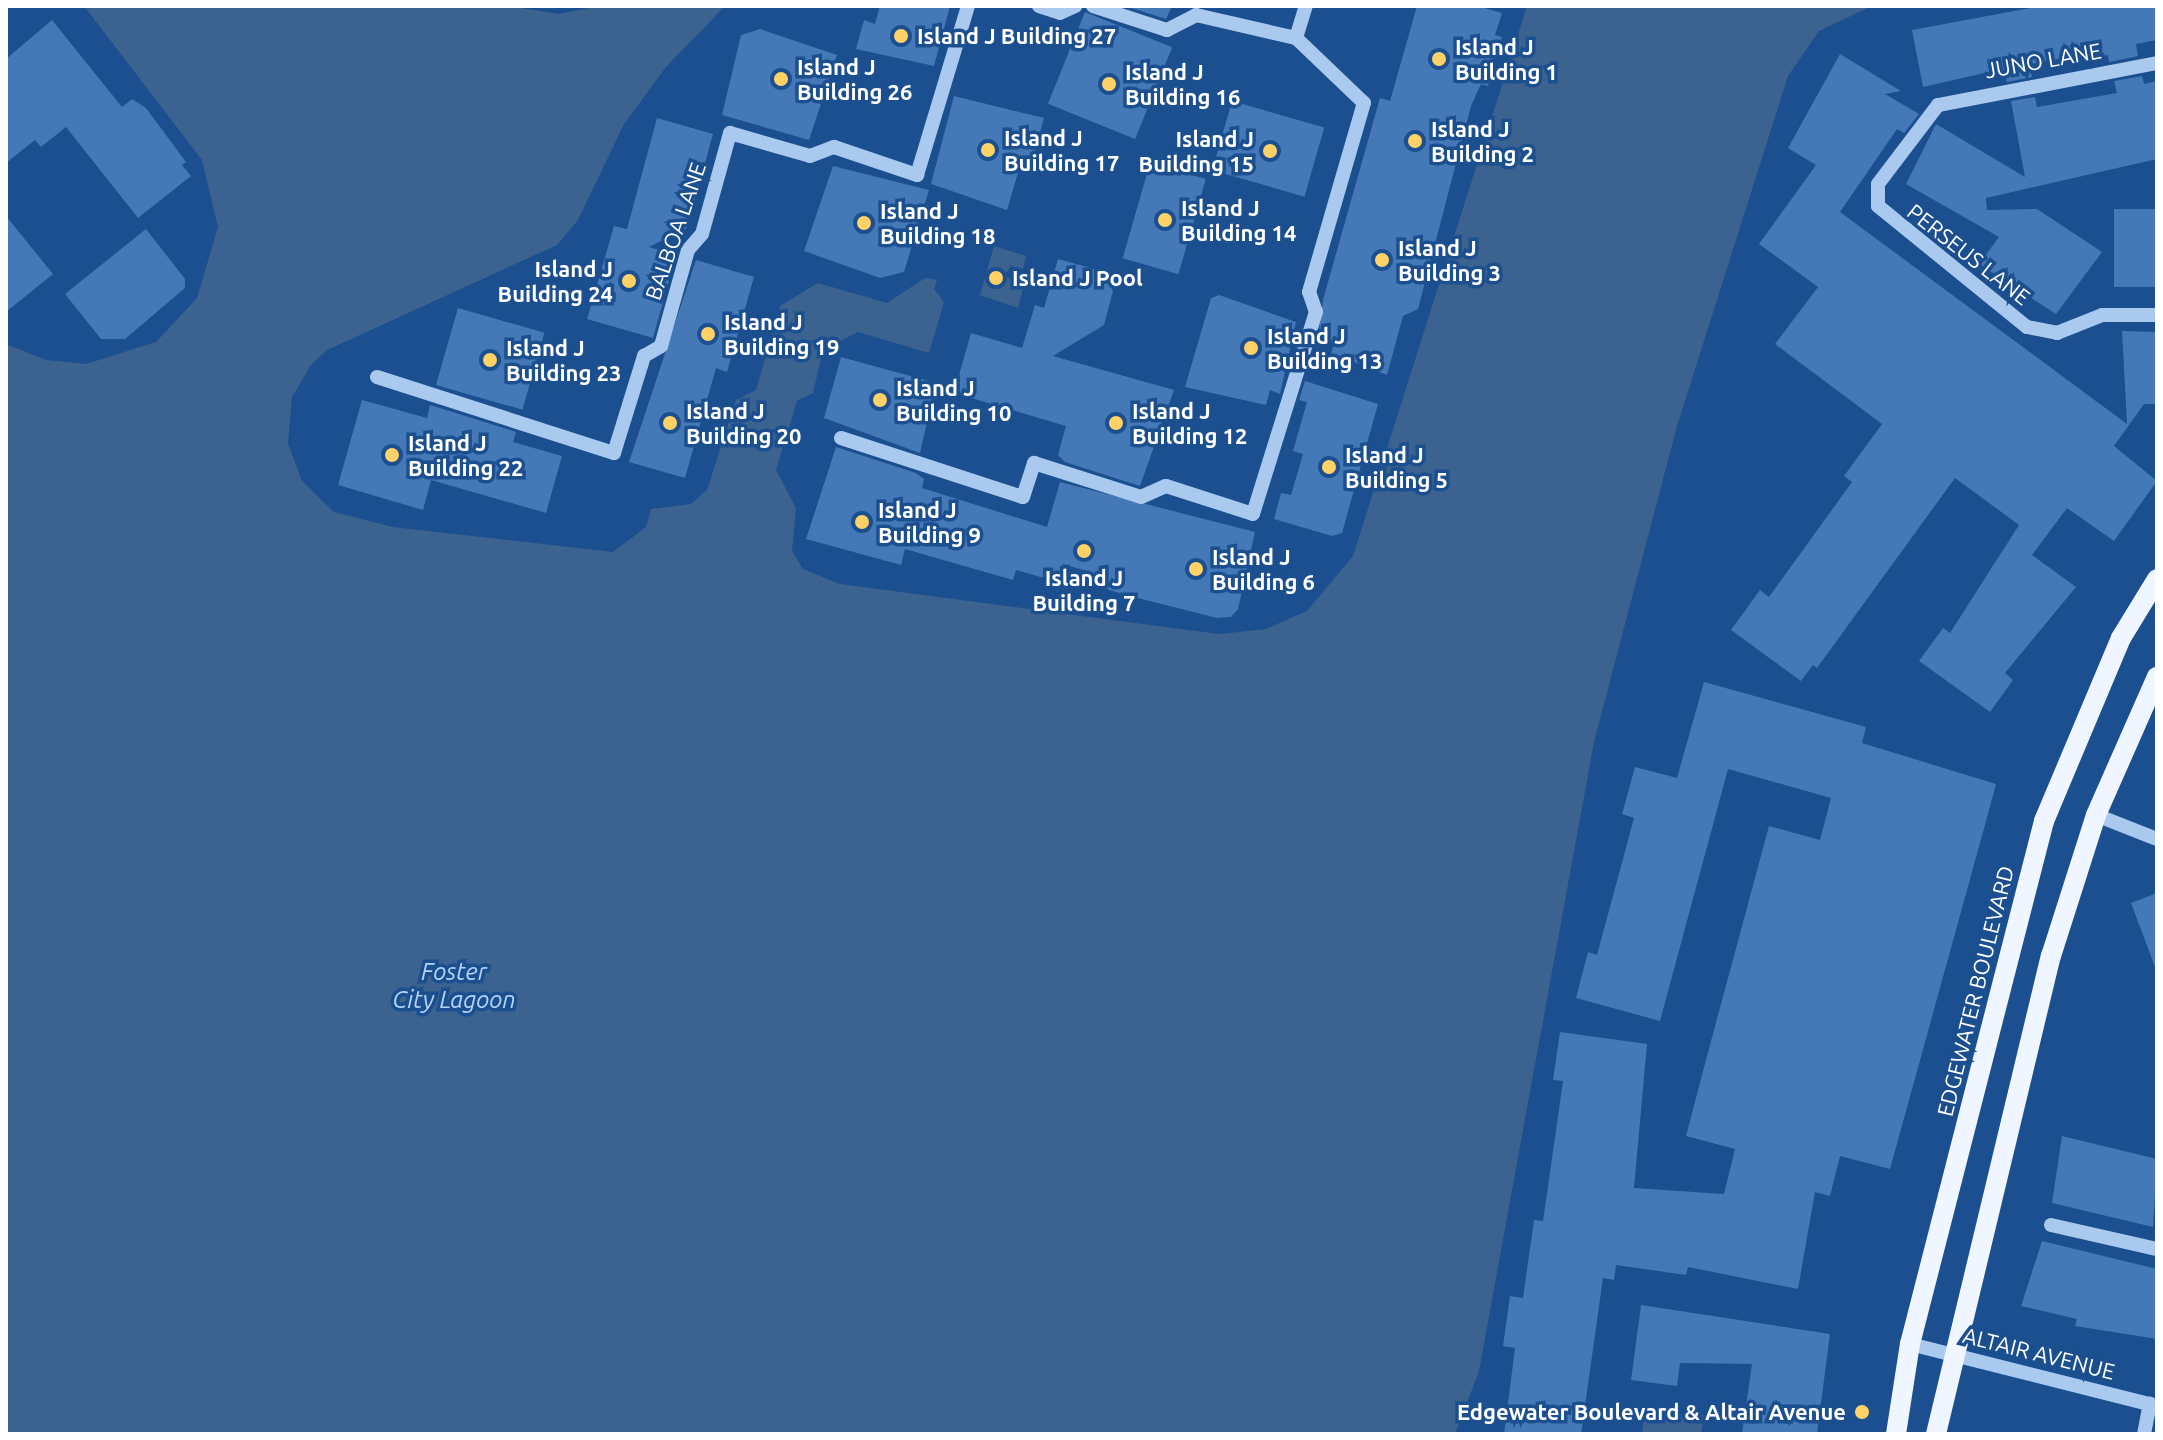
<!DOCTYPE html>
<style>
body{margin:0}
#map{position:relative;width:2163px;height:1440px;overflow:hidden;background:#1b4f8f;font-family:Ubuntu,sans-serif}
div>[style]{position:absolute}
.water>*{inset:0;background:#3c6290}
.building>*{inset:0;background:#4478b7;transform-origin:0 0}
.minor>*{height:14px;margin:-7px;padding:0 7px;transform-origin:7px;border-radius:7px;background:#a9c9ee}
.major>*{height:20px;margin:-10px;padding:0 10px;transform-origin:10px;border-radius:10px;background:#f0f6ff}
.dots>*{width:22px;height:22px;translate:-50% -50%;box-sizing:border-box;border:4px solid #1b4f8f;border-radius:50%}
span{translate:-50% -50%;white-space:nowrap;text-align:center;line-height:1.15;-webkit-text-stroke:7px #1b4f8f;paint-order:stroke}
.poi-label{font-size:22px;color:#fff;font-weight:700}
.left{translate:0 -50%;text-align:left}
.right{translate:-100% -50%;text-align:right}
.street-label{font-size:22px;color:#fff}
.water-label{font-size:24px;color:#b5d3f5;font-style:italic}
.frame{position:absolute;inset:0;border:8px solid #fff;pointer-events:none}
</style>
<div id="map">
<div class="water">
<i style="clip-path:polygon(84px 6px,509px 6px,559px 14px,598px 6px,725px 6px,666px 67px,624px 124px,578px 220px,557px 245px,327px 350px,311px 365px,292px 397px,288px 443px,302px 481px,334px 512px,393px 527px,613px 552px,646px 527px,651px 509px,691px 504px,707px 490px,736px 400px,756px 390px,780px 306px,818px 283px,887px 303px,925px 278px,937px 280px,934px 289px,944px 302px,929px 353px,858px 332px,823px 350px,813px 393px,797px 401px,776px 470px,796px 508px,792px 551px,803px 569px,840px 584px,1219px 634px,1266px 629px,1307px 611px,1353px 556px,1527px 6px,1872px 6px,1819px 31px,1788px 76px,1677px 426px,1594px 742px,1479px 1371px,1455px 1434px,6px 1434px,6px 344px,46px 360px,86px 364px,156px 342px,197px 298px,218px 227px,202px 160px)"></i>
<i style="clip-path:polygon(994px 246px,1026px 256px,1023px 269px,1011px 266px,1005px 275px,1023px 288px,1018px 308px,980px 295px)"></i>
<i style="clip-path:polygon(1645px 1412px,1704px 1415px,1701px 1434px,1642px 1434px)"></i>
</div>
<div class="building">
<i style="clip-path:polygon(880px 6px,950px 6px,934px 66px,856px 49px,864px 20px,875px 24px)"></i>
<i style="clip-path:polygon(1125px 6px,1172px 6px,1166px 19px)"></i>
<i style="clip-path:polygon(1417px 6px,1477px 6px,1502px 13px,1495px 35px,1502px 37px,1488px 86px,1481px 84px,1471px 106px,1418px 309px,1403px 316px,1387px 375px,1331px 353px,1334px 345px,1318px 340px,1323px 300px,1380px 98px,1390px 101px)"></i>
<i style="clip-path:polygon(2041px 6px,2157px 6px,2157px 40px,2136px 44px,2138px 56px,2109px 62px,2108px 55px,2091px 58px,2090px 53px,2030px 64px,2032px 77px,2007px 82px,2002px 69px,1923px 87px,1912px 30px)"></i>
<i style="left:1085px;top:12px;width:94px;height:99px;rotate:22deg"></i>
<i style="clip-path:polygon(52px 20px,122px 107px,132px 99px,146px 108px,186px 162px,182px 165px,191px 176px,138px 218px,66px 127px,41px 147px,35px 140px,6px 163px,6px 59px)"></i>
<i style="clip-path:polygon(760px 29px,837px 55px,809px 140px,722px 115px,741px 35px)"></i>
<i style="clip-path:polygon(1840px 54px,1901px 91px,1885px 94px,1919px 114px,1904px 133px,1897px 129px,1840px 212px,2127px 424px,2122px 331px,2157px 332px,2157px 404px,2144px 404px,2114px 446px,2157px 481px,2114px 541px,2067px 508px,2032px 555px,2076px 587px,2005px 673px,2013px 680px,1990px 712px,1919px 661px,1943px 628px,1950px 633px,2019px 525px,1955px 478px,1817px 668px,1813px 665px,1801px 681px,1731px 630px,1760px 590px,1769px 597px,1852px 482px,1844px 476px,1882px 424px,1775px 344px,1818px 287px,1759px 244px,1816px 165px,1788px 148px)"></i>
<i style="clip-path:polygon(2142px 76px,2144px 84px,2157px 81px,2157px 159px,1986px 198px,1987px 210px,2037px 209px,2102px 252px,2056px 314px,1979px 264px,1999px 237px,1906px 184px,1936px 124px,2025px 177px,2011px 101px,2035px 97px,2037px 107px,2117px 93px,2114px 81px)"></i>
<i style="clip-path:polygon(954px 96px,1044px 118px,1033px 159px,1023px 156px,1007px 210px,931px 184px)"></i>
<i style="left:1232px;top:101px;width:96px;height:72px;rotate:16deg"></i>
<i style="clip-path:polygon(657px 118px,713px 134px,687px 228px,649px 247px,676px 255px,653px 338px,587px 319px,614px 226px,627px 229px)"></i>
<i style="left:1150px;top:163px;width:58px;height:99px;rotate:16deg"></i>
<i style="clip-path:polygon(833px 166px,929px 190px,904px 272px,880px 278px,804px 251px)"></i>
<i style="left:2114px;top:209px;width:43px;height:78px"></i>
<i style="clip-path:polygon(6px 216px,53px 274px,6px 312px)"></i>
<i style="clip-path:polygon(146px 229px,185px 279px,185px 288px,125px 339px,101px 339px,65px 294px)"></i>
<i style="clip-path:polygon(1058px 259px,1102px 271px,1113px 291px,1104px 325px,1053px 356px,1174px 390px,1140px 486px,1065px 462px,1058px 455px,1066px 426px,954px 393px,971px 333px,1022px 348px,1035px 305px,1044px 308px)"></i>
<i style="clip-path:polygon(696px 260px,754px 277px,727px 372px,716px 368px,685px 478px,629px 462px)"></i>
<i style="clip-path:polygon(1219px 295px,1296px 322px,1280px 394px,1270px 390px,1266px 405px,1185px 387px,1211px 298px)"></i>
<i style="left:458px;top:308px;width:90px;height:80px;rotate:16deg"></i>
<i style="clip-path:polygon(841px 357px,936px 383px,920px 453px,824px 418px)"></i>
<i style="clip-path:polygon(1305px 381px,1378px 404px,1342px 533px,1332px 536px,1274px 519px,1281px 493px,1291px 495px,1303px 454px,1293px 451px,1307px 402px,1299px 400px)"></i>
<i style="clip-path:polygon(362px 400px,427px 418px,430px 405px,516px 432px,513px 442px,562px 456px,546px 513px,431px 480px,423px 510px,338px 485px)"></i>
<i style="clip-path:polygon(836px 447px,916px 473px,924px 479px,922px 488px,1047px 527px,1060px 482px,1255px 532px,1238px 609px,1231px 617px,1217px 618px,1126px 595px,1097px 586px,1100px 575px,1063px 564px,1058px 582px,1016px 570px,1013px 580px,905px 549px,901px 565px,806px 539px)"></i>
<i style="clip-path:polygon(1704px 682px,1866px 727px,1862px 743px,1996px 784px,1980px 843px,1890px 1169px,1840px 1156px,1830px 1196px,1815px 1192px,1798px 1289px,1688px 1267px,1686px 1275px,1616px 1265px,1614px 1280px,1603px 1278px,1581px 1434px,1504px 1434px,1515px 1348px,1503px 1346px,1510px 1296px,1523px 1298px,1534px 1220px,1543px 1221px,1563px 1081px,1553px 1080px,1560px 1032px,1647px 1044px,1634px 1188px,1724px 1194px,1735px 1149px,1686px 1136px,1707px 1056px,1769px 826px,1820px 840px,1831px 798px,1728px 769px,1660px 1021px,1576px 998px,1588px 952px,1597px 955px,1634px 818px,1622px 814px,1635px 767px,1677px 778px)"></i>
<i style="clip-path:polygon(2157px 893px,2157px 967px,2155px 967px,2131px 903px)"></i>
<i style="clip-path:polygon(2062px 1136px,2157px 1159px,2153px 1227px,2052px 1203px)"></i>
<i style="clip-path:polygon(2042px 1241px,2157px 1269px,2157px 1339px,2075px 1326px,2077px 1319px,2021px 1306px)"></i>
<i style="clip-path:polygon(1641px 1305px,1830px 1334px,1817px 1434px,1742px 1434px,1752px 1364px,1680px 1363px,1677px 1386px,1631px 1380px)"></i>
</div>
<div class="minor">
<i style="left:1039px;top:6px;width:22px;rotate:18deg"></i>
<i style="left:1060px;top:13px;width:17px;rotate:-25deg"></i>
<i style="left:1093px;top:6px;width:78px;rotate:18deg"></i>
<i style="left:1167px;top:30px;width:33px;rotate:-27deg"></i>
<i style="left:1196px;top:15px;width:103px;rotate:13deg"></i>
<i style="left:1296px;top:38px;width:34px;rotate:-73deg"></i>
<i style="left:2157px;top:63px;width:223px;rotate:169.1deg"></i>
<i style="left:1938px;top:105px;width:99px;rotate:127.2deg"></i>
<i style="left:1878px;top:184px;width:22px;rotate:90deg"></i>
<i style="left:1878px;top:206px;width:192px;rotate:39.1deg"></i>
<i style="left:2027px;top:327px;width:31px;rotate:11deg"></i>
<i style="left:2057px;top:333px;width:48px;rotate:-21.8deg"></i>
<i style="left:2102px;top:315px;width:55px"></i>
<i style="left:377px;top:377px;width:249px;rotate:17.8deg"></i>
<i style="left:614px;top:453px;width:102px;rotate:-72.8deg"></i>
<i style="left:644px;top:356px;width:20px;rotate:-30deg"></i>
<i style="left:661px;top:346px;width:100px;rotate:-74.3deg"></i>
<i style="left:688px;top:250px;width:21px;rotate:-49deg"></i>
<i style="left:702px;top:234px;width:105px;rotate:-74.5deg"></i>
<i style="left:730px;top:133px;width:83px;rotate:16deg"></i>
<i style="left:810px;top:156px;width:26px;rotate:-21deg"></i>
<i style="left:834px;top:147px;width:88px;rotate:18.6deg"></i>
<i style="left:917px;top:175px;width:177px;rotate:-73.2deg"></i>
<i style="left:841px;top:438px;width:191px;rotate:18deg"></i>
<i style="left:1023px;top:497px;width:36px;rotate:-72deg"></i>
<i style="left:1034px;top:463px;width:112px;rotate:17.6deg"></i>
<i style="left:1141px;top:497px;width:27px;rotate:-24deg"></i>
<i style="left:1166px;top:486px;width:91px;rotate:17.8deg"></i>
<i style="left:1253px;top:514px;width:212px;rotate:-72.7deg"></i>
<i style="left:1316px;top:312px;width:21px;rotate:-109deg"></i>
<i style="left:1309px;top:292px;width:197px;rotate:-73.8deg"></i>
<i style="left:1364px;top:103px;width:94px;rotate:-136.3deg"></i>
<i style="left:2096px;top:815px;width:66px;rotate:21.5deg"></i>
<i style="left:2051px;top:1225px;width:109px;rotate:12.8deg"></i>
<i style="left:1910px;top:1344px;width:255px;rotate:14.1deg"></i>
<i style="left:2144px;top:1434px;width:31px;rotate:-79deg"></i>
</div>
<div class="major">
<i style="left:1896px;top:1434px;width:91px;rotate:-81.2deg"></i>
<i style="left:1910px;top:1344px;width:540px;rotate:-75.63deg"></i>
<i style="left:2044px;top:821px;width:199px;rotate:-67.2deg"></i>
<i style="left:2121px;top:638px;width:69px;rotate:-58.6deg"></i>
<i style="left:1936px;top:1434px;width:492px;rotate:-76.5deg"></i>
<i style="left:2051px;top:956px;width:148px;rotate:-72.3deg"></i>
<i style="left:2096px;top:815px;width:151px;rotate:-66.2deg"></i>
</div>
<div class="dots">
<i style="left:901px;top:36px;background:#ffd166"></i>
<i style="left:1439px;top:59px;background:#ffd166"></i>
<i style="left:781px;top:79px;background:#ffd166"></i>
<i style="left:1109px;top:84px;background:#ffd166"></i>
<i style="left:1415px;top:141px;background:#ffd166"></i>
<i style="left:988px;top:150px;background:#ffd166"></i>
<i style="left:1270px;top:151px;background:#ffd166"></i>
<i style="left:1165px;top:220px;background:#ffd166"></i>
<i style="left:864px;top:223px;background:#ffd166"></i>
<i style="left:1382px;top:260px;background:#ffd166"></i>
<i style="left:996px;top:278px;background:#ffd166"></i>
<i style="left:629px;top:281px;background:#ffd166"></i>
<i style="left:708px;top:334px;background:#ffd166"></i>
<i style="left:1251px;top:348px;background:#ffd166"></i>
<i style="left:490px;top:360px;background:#ffd166"></i>
<i style="left:880px;top:400px;background:#ffd166"></i>
<i style="left:670px;top:423px;background:#ffd166"></i>
<i style="left:1116px;top:423px;background:#ffd166"></i>
<i style="left:392px;top:455px;background:#ffd166"></i>
<i style="left:1329px;top:467px;background:#ffd166"></i>
<i style="left:862px;top:522px;background:#ffd166"></i>
<i style="left:1084px;top:551px;background:#ffd166"></i>
<i style="left:1196px;top:569px;background:#ffd166"></i>
<i style="left:1862px;top:1412px;background:#ffd166"></i>
</div>
<div class="poi-label">
<span class="left" style="left:917px;top:36px">Island J Building 27</span>
<span class="left" style="left:1455px;top:59px">Island J<br>Building 1</span>
<span class="left" style="left:797px;top:79px">Island J<br>Building 26</span>
<span class="left" style="left:1125px;top:84px">Island J<br>Building 16</span>
<span class="left" style="left:1431px;top:141px">Island J<br>Building 2</span>
<span class="left" style="left:1004px;top:150px">Island J<br>Building 17</span>
<span class="right" style="left:1254px;top:151px">Island J<br>Building 15</span>
<span class="left" style="left:1181px;top:220px">Island J<br>Building 14</span>
<span class="left" style="left:880px;top:223px">Island J<br>Building 18</span>
<span class="left" style="left:1398px;top:260px">Island J<br>Building 3</span>
<span class="right" style="left:613px;top:281px">Island J<br>Building 24</span>
<span class="left" style="left:1012px;top:278px">Island J Pool</span>
<span class="left" style="left:724px;top:334px">Island J<br>Building 19</span>
<span class="left" style="left:1267px;top:348px">Island J<br>Building 13</span>
<span class="left" style="left:506px;top:360px">Island J<br>Building 23</span>
<span class="left" style="left:896px;top:400px">Island J<br>Building 10</span>
<span class="left" style="left:686px;top:423px">Island J<br>Building 20</span>
<span class="left" style="left:1132px;top:423px">Island J<br>Building 12</span>
<span class="left" style="left:408px;top:455px">Island J<br>Building 22</span>
<span class="left" style="left:1345px;top:467px">Island J<br>Building 5</span>
<span class="left" style="left:878px;top:522px">Island J<br>Building 9</span>
<span class="left" style="left:1212px;top:569px">Island J<br>Building 6</span>
<span style="left:1084px;top:590px">Island J<br>Building 7</span>
<span class="right" style="left:1846px;top:1412px">Edgewater Boulevard &amp; Altair Avenue</span>
</div>
<div class="street-label">
<span style="left:2043px;top:60px;rotate:-10deg">JUNO LANE</span>
<span style="left:675px;top:231px;rotate:-71deg">BALBOA LANE</span>
<span style="left:1969px;top:254px;rotate:38deg">PERSEUS LANE</span>
<span style="left:1975px;top:991px;rotate:-76deg">EDGEWATER BOULEVARD</span>
<span style="left:2039px;top:1353px;rotate:14deg">ALTAIR AVENUE</span>
</div>
<div class="water-label">
<span style="left:454px;top:986px">Foster<br>City Lagoon</span>
</div>
<div class="frame"></div>
</div>
